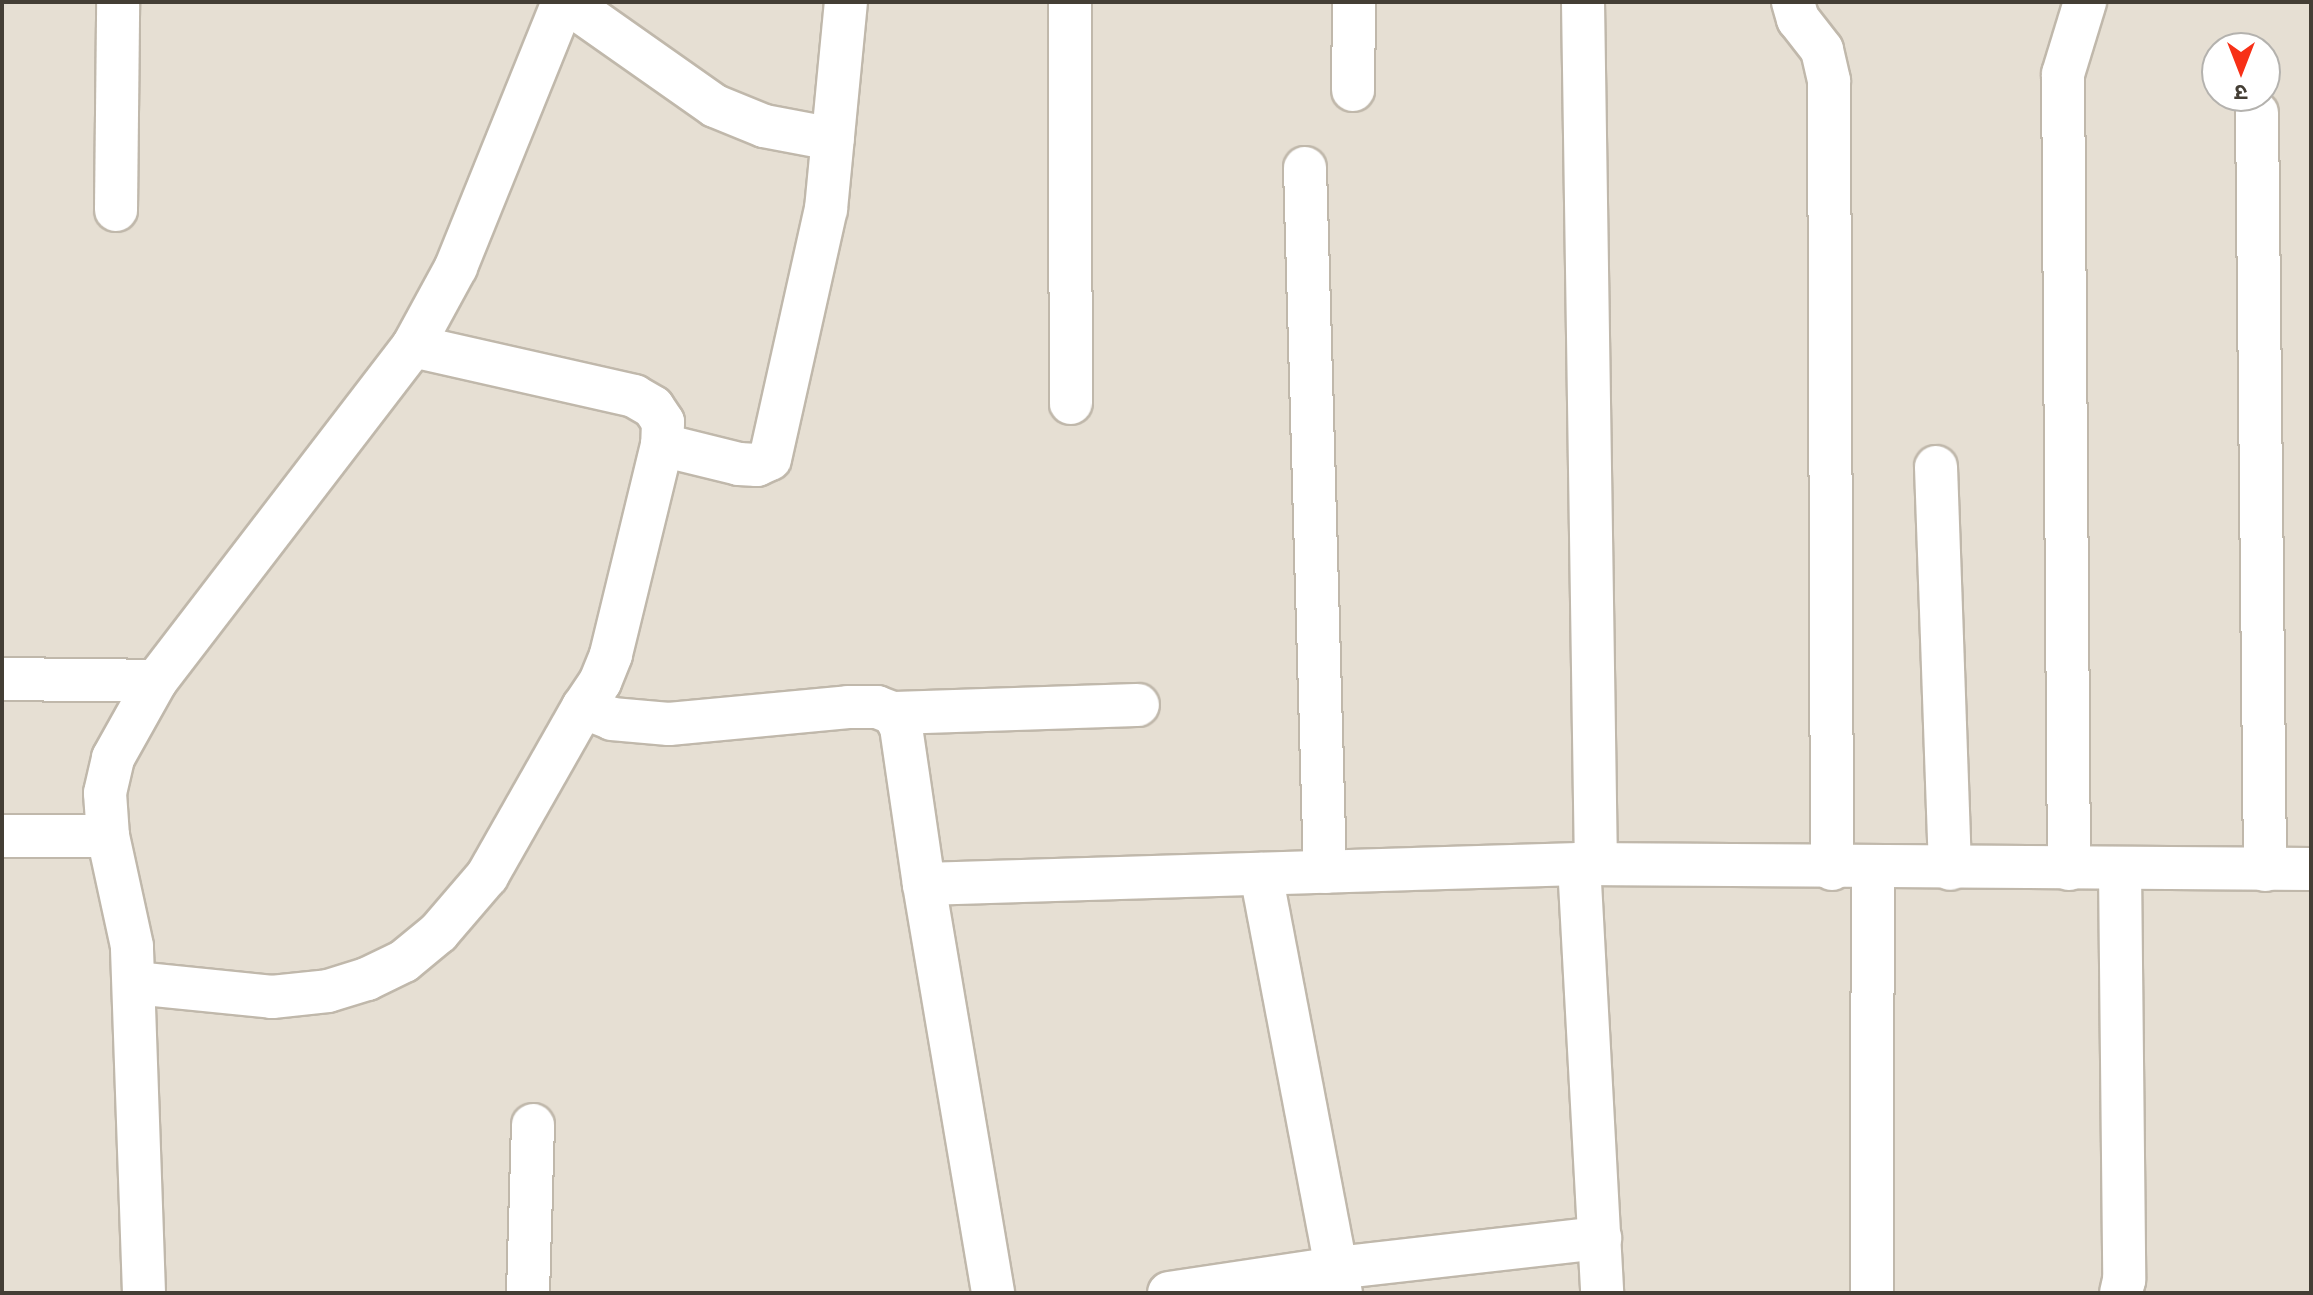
<!DOCTYPE html>
<meta charset="utf-8">
<style>
body{margin:0}
#map{position:relative;width:2313px;height:1295px;overflow:hidden;background:#f2eee5;font-family:"Exo 2","Noto Sans Devanagari",sans-serif}
div>[style]{position:absolute}
.residential>*{inset:0;background:#e6dfd3}
.roads{filter:drop-shadow(2px 0 #c0b8ab) drop-shadow(-2px 0 #c0b8ab) drop-shadow(0 2px #c0b8ab) drop-shadow(0 -2px #c0b8ab)}
.street>*{height:42px;margin:-21px;padding:0 21px;transform-origin:21px;border-radius:21px;background:#fff}
span{translate:-50% -50%;white-space:nowrap;text-align:center;line-height:1.15;-webkit-text-stroke:6px #fff;paint-order:stroke}
.frame{position:absolute;inset:0;border:4px solid #443e35;pointer-events:none}
.north{position:absolute;left:2201px;top:32px;width:80px;height:80px;box-sizing:border-box;background:#fff;border:2px solid #b4b2ae;border-radius:50%;rotate:180deg;font-size:22px;font-weight:700;line-height:32px;text-align:center;color:#443e35}
.north::after{content:'';display:block;margin:auto;width:28px;height:36px;background:#f73017;clip-path:polygon(50% 0,100% 100%,50% 72%,0 100%)}
</style>
<div id="map">
<div class="residential">
<i style="clip-path:polygon(evenodd,2px 2px,2311px 2px,2311px 1293px,2px 1293px,2px 2px,2217px 48px,2265px 48px,2265px 96px,2217px 96px,2217px 48px)"></i>
</div>
<div class="roads">
<div class="street">
<i style="left:567px;top:2px;width:181px;rotate:35.1deg"></i>
<i style="left:715px;top:106px;width:53px;rotate:22.2deg"></i>
<i style="left:764px;top:126px;width:70px;rotate:10.7deg"></i>
<i style="left:1070px;top:2px;width:401px;rotate:89.9deg"></i>
<i style="left:1583px;top:2px;width:862px;rotate:89.14deg"></i>
<i style="left:1793px;top:2px;width:18px;rotate:74deg"></i>
<i style="left:1798px;top:19px;width:39px;rotate:52deg"></i>
<i style="left:1822px;top:50px;width:32px;rotate:77deg"></i>
<i style="left:1829px;top:81px;width:788px;rotate:89.78deg"></i>
<i style="left:1353px;top:90px;width:88px;rotate:-89.3deg"></i>
<i style="left:2257px;top:113px;width:757px;rotate:89.39deg"></i>
<i style="left:1305px;top:168px;width:704px;rotate:88.37deg"></i>
<i style="left:116px;top:210px;width:208px;rotate:-89.4deg"></i>
<i style="left:413px;top:346px;width:227px;rotate:12.7deg"></i>
<i style="left:634px;top:396px;width:22px;rotate:30deg"></i>
<i style="left:653px;top:407px;width:18px;rotate:56deg"></i>
<i style="left:663px;top:422px;width:23px;rotate:92deg"></i>
<i style="left:662px;top:445px;width:216px;rotate:103.7deg"></i>
<i style="left:611px;top:655px;width:29px;rotate:112deg"></i>
<i style="left:600px;top:682px;width:30px;rotate:124deg"></i>
<i style="left:583px;top:707px;width:31px;rotate:22deg"></i>
<i style="left:612px;top:719px;width:57px;rotate:5deg"></i>
<i style="left:669px;top:724px;width:180px;rotate:-5.4deg"></i>
<i style="left:848px;top:707px;width:29px"></i>
<i style="left:877px;top:707px;width:17px;rotate:21deg"></i>
<i style="left:893px;top:713px;width:16px;rotate:60deg"></i>
<i style="left:901px;top:727px;width:159px;rotate:81.7deg"></i>
<i style="left:924px;top:884px;width:415px;rotate:80.4deg"></i>
<i style="left:662px;top:445px;width:79px;rotate:13.9deg"></i>
<i style="left:739px;top:464px;width:18px;rotate:3deg"></i>
<i style="left:757px;top:465px;width:14px;rotate:-25deg"></i>
<i style="left:770px;top:459px;width:256px;rotate:-77.4deg"></i>
<i style="left:826px;top:209px;width:208px;rotate:-84.5deg"></i>
<i style="left:1936px;top:467px;width:402px;rotate:88deg"></i>
<i style="left:2px;top:679px;width:154px;rotate:0.7deg"></i>
<i style="left:893px;top:713px;width:245px;rotate:-1.9deg"></i>
<i style="left:2px;top:836px;width:106px"></i>
<i style="left:1579px;top:864px;width:430px;rotate:86.9deg"></i>
<i style="left:2069px;top:869px;width:795px;rotate:-90.43deg"></i>
<i style="left:2063px;top:74px;width:75px;rotate:-73deg"></i>
<i style="left:2120px;top:869px;width:411px;rotate:89.4deg"></i>
<i style="left:2124px;top:1280px;width:13px;rotate:103deg"></i>
<i style="left:1261px;top:874px;width:427px;rotate:79.2deg"></i>
<i style="left:924px;top:884px;width:655px;rotate:-1.75deg"></i>
<i style="left:1579px;top:864px;width:732px;rotate:0.39deg"></i>
<i style="left:135px;top:983px;width:138px;rotate:5.8deg"></i>
<i style="left:272px;top:997px;width:56px;rotate:-6.1deg"></i>
<i style="left:328px;top:991px;width:41px;rotate:-17.1deg"></i>
<i style="left:367px;top:979px;width:41px;rotate:-25.9deg"></i>
<i style="left:404px;top:961px;width:45px;rotate:-39.6deg"></i>
<i style="left:439px;top:932px;width:74px;rotate:-49.4deg"></i>
<i style="left:487px;top:876px;width:194px;rotate:-60.4deg"></i>
<i style="left:144px;top:1293px;width:347px;rotate:-92deg"></i>
<i style="left:132px;top:946px;width:113px;rotate:-102.3deg"></i>
<i style="left:108px;top:836px;width:43px;rotate:-94deg"></i>
<i style="left:105px;top:793px;width:36px;rotate:-77deg"></i>
<i style="left:113px;top:758px;width:88px;rotate:-60.8deg"></i>
<i style="left:156px;top:681px;width:422px;rotate:-52.5deg"></i>
<i style="left:413px;top:346px;width:90px;rotate:-61.4deg"></i>
<i style="left:456px;top:267px;width:286px;rotate:-68deg"></i>
<i style="left:528px;top:1293px;width:168px;rotate:-88.3deg"></i>
<i style="left:1169px;top:1293px;width:169px;rotate:-8.5deg"></i>
<i style="left:1336px;top:1268px;width:266px;rotate:-6.5deg"></i>
<i style="left:1872px;top:1293px;width:424px;rotate:-89.9deg"></i>
</div>
</div>
<div class="frame"></div>
<div class="north">उ</div>
</div>
